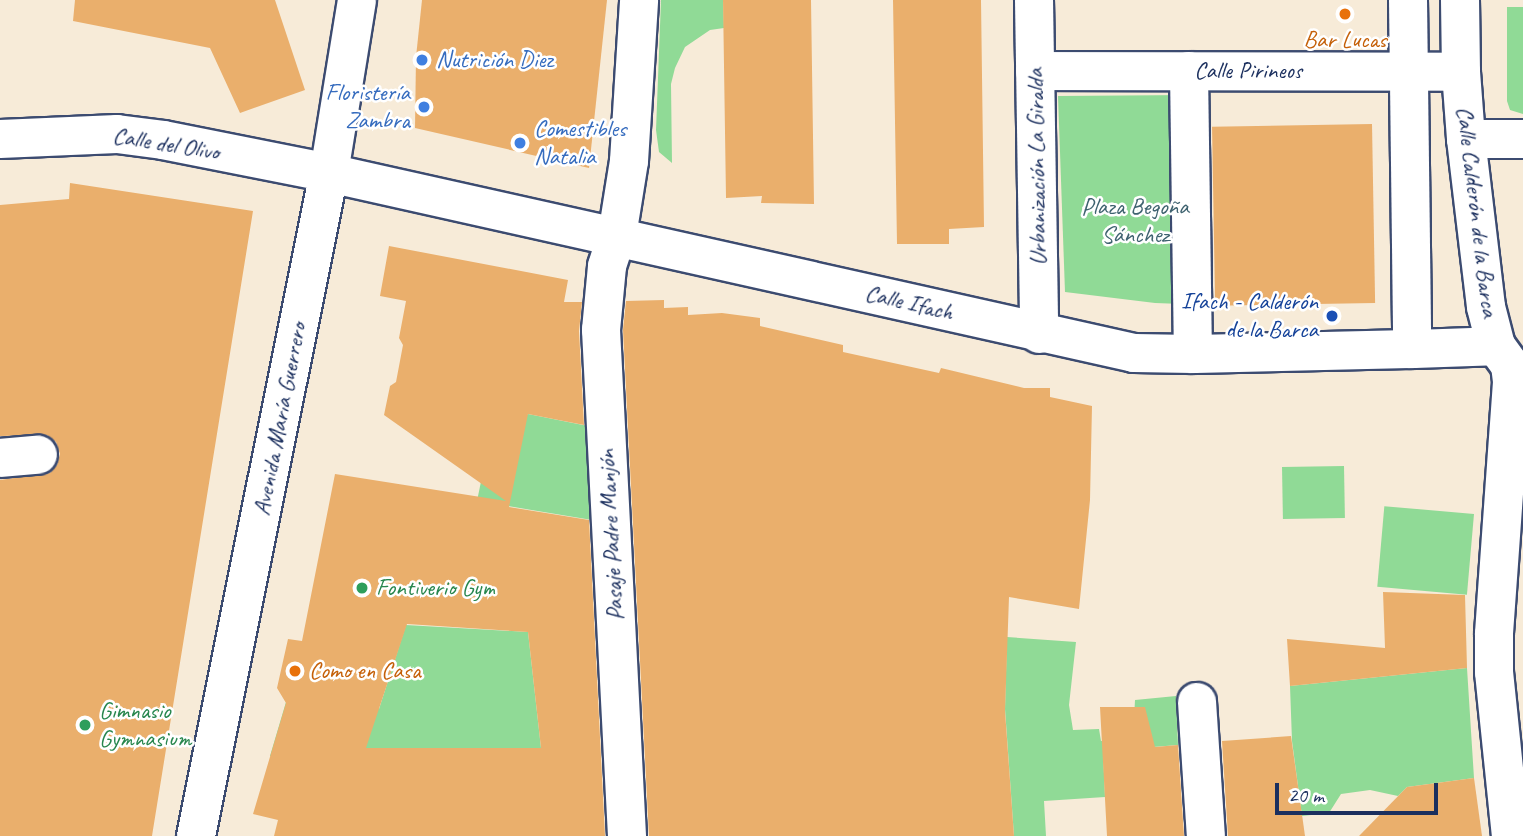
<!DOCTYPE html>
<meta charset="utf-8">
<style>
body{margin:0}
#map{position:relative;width:1523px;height:836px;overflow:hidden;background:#f7ebd8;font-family:Caveat,sans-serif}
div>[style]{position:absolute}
.green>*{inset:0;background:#90da96;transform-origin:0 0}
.building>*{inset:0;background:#eaaf6c;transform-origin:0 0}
.roads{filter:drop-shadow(2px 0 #3c4b70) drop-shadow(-2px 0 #3c4b70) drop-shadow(0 2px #3c4b70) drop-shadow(0 -2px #3c4b70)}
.pedestrian>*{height:38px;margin:-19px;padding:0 19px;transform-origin:19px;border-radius:19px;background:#fff}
.minor>*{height:38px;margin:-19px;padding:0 19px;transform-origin:19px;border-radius:19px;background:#fff}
.tertiary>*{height:38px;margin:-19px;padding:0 19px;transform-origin:19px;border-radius:19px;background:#fff}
.secondary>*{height:38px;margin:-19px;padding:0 19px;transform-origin:19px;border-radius:19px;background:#fff}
.dots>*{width:19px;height:19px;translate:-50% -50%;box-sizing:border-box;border:4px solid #fff;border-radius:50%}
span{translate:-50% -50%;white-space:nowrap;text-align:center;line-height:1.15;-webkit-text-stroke:5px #fff;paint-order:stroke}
.food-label{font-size:24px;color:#c56008}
.left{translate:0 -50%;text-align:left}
.shop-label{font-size:24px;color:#366cbe}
.right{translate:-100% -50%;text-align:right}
.street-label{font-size:24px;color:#1b2f5e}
.park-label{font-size:24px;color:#3e626f}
.transit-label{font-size:24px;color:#164399}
.leisure-label{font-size:24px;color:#27864d}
.scale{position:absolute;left:1275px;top:783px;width:163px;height:32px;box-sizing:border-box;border:4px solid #1b2f5e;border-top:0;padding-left:9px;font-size:21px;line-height:24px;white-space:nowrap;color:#1b2f5e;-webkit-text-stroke:5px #fff;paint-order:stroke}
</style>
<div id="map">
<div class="green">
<i style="clip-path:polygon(661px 0,723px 0,724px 28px,710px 30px,685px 47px,675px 68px,671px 84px,672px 163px,659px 152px,656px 130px)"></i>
<i style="clip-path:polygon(1507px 7px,1523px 7px,1523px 114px,1510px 110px,1507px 101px)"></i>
<i style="clip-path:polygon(1189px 95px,1209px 305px,1155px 303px,1065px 292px,1058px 96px)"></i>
<i style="clip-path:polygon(528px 414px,588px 426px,592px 520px,477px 501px,484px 467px)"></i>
<i style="left:1344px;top:466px;width:52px;height:62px;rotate:89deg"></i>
<i style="left:1474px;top:514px;width:81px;height:90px;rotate:95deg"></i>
<i style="clip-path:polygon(406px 625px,528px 632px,541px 748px,361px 748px,324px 769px,270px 756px,286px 702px,366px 704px,379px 709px)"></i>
<i style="clip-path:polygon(1007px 637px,1076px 642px,1069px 705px,1073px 730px,1099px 729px,1101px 741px,1133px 738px,1135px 700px,1176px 696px,1178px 745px,1103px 751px,1105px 797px,1044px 801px,1046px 836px,1014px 836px,1005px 709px)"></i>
<i style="clip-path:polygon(1467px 668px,1474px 778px,1407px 787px,1398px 796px,1370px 790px,1341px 794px,1329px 813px,1302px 816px,1292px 741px,1290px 686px)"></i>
</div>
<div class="building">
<i style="clip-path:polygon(75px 0,275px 0,305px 90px,240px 113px,210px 48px,73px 21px)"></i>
<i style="clip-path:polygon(422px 0,607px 0,589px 168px,415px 128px,416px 57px)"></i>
<i style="clip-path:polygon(723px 0,811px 0,814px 204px,761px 203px,762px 196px,726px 198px)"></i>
<i style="clip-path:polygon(893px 0,981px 0,984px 227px,949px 229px,949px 244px,897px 244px)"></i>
<i style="left:1372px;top:124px;width:179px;height:160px;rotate:89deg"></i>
<i style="clip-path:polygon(70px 183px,253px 211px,152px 836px,0 836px,0 480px,50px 473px,57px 465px,60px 454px,56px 442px,47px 435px,0 436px,0 205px,69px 199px)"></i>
<i style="clip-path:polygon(evenodd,389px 246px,568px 280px,564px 302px,582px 302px,579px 331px,584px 425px,528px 414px,509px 507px,589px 520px,605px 836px,274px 836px,278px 820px,253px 814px,286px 703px,277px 688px,288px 639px,302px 641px,335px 474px,506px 501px,384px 415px,390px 386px,396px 382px,403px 345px,399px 338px,406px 301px,380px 296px,389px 246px,407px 624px,528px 632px,541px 748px,366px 748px,407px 624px)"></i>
<i style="clip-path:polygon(664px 300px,664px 308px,688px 307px,688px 315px,722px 313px,760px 318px,760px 326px,843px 345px,843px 352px,939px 373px,941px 368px,1024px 388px,1050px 388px,1050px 397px,1092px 406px,1090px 500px,1079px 609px,1009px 597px,1005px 711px,1014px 836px,649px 836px,623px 330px,626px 301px)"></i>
<i style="clip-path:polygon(1383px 592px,1465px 595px,1467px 668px,1290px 686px,1287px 639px,1385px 648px)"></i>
<i style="clip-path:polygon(1100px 707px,1145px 707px,1155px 747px,1178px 745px,1184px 836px,1107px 836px)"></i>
<i style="clip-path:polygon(1291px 736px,1305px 836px,1228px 836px,1222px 741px)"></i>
<i style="clip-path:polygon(1474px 778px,1482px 836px,1359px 836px,1407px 787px)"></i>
</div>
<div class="roads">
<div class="pedestrian">
<i style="left:0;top:458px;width:38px;rotate:-5deg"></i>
</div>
<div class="minor">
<i style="left:1034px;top:0;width:334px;rotate:89.1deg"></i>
<i style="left:1035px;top:71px;width:426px;rotate:0.1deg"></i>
<i style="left:1189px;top:71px;width:283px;rotate:89.2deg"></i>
<i style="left:1466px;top:139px;width:57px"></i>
<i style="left:1197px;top:702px;width:134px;rotate:86.2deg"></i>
<i style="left:627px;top:836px;width:507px;rotate:-92.94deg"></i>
<i style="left:601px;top:330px;width:64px;rotate:-84.6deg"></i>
<i style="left:607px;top:266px;width:32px;rotate:-72deg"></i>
<i style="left:617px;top:236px;width:76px;rotate:-80.9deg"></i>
<i style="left:629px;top:161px;width:161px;rotate:-86.4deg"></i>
</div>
<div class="tertiary">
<i style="left:0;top:139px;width:117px;rotate:-2.4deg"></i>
<i style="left:117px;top:134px;width:46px;rotate:7.4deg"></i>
<i style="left:163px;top:140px;width:169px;rotate:11.2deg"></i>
<i style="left:329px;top:173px;width:825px;rotate:12.6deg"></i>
<i style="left:1134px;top:353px;width:59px;rotate:1deg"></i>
<i style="left:1193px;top:354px;width:219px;rotate:-1.3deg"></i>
</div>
<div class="secondary">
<i style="left:1408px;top:0;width:349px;rotate:89.3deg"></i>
<i style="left:1412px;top:349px;width:84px;rotate:-2deg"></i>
<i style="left:1460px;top:0;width:72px;rotate:89.2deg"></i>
<i style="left:1461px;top:72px;width:67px;rotate:85.7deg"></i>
<i style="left:1466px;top:139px;width:169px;rotate:83.2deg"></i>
<i style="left:1486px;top:307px;width:40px;rotate:75.6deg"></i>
<i style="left:1496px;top:346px;width:24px;rotate:54deg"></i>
<i style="left:1510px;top:365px;width:17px;rotate:83deg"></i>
<i style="left:1512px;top:382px;width:253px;rotate:94.1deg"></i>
<i style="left:1494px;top:634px;width:38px;rotate:90deg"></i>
<i style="left:1494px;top:672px;width:165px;rotate:84.1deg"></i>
<i style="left:196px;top:836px;width:676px;rotate:-78.66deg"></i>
<i style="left:329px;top:173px;width:175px;rotate:-80.8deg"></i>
</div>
</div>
<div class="dots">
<i style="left:1345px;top:14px;background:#e8710a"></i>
<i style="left:422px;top:60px;background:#3f7fe0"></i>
<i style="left:424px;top:107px;background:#3f7fe0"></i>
<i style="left:520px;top:143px;background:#3f7fe0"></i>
<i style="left:1332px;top:316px;background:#1a4fb4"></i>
<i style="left:362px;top:588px;background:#2e9e5b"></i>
<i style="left:295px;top:671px;background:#e8710a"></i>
<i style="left:85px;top:725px;background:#2e9e5b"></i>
</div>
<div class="food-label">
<span style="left:1345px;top:40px">Bar Lucas</span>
<span class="left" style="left:309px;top:671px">Como en Casa</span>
</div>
<div class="shop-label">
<span class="left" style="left:436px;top:60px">Nutrición Diez</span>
<span class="right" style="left:410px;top:107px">Floristería<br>Zambra</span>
<span class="left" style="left:534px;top:143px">Comestibles<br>Natalia</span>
</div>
<div class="street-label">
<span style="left:1248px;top:71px">Calle Pirineos</span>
<span style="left:166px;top:144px;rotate:9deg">Calle del Olivo</span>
<span style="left:1037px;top:167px;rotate:-91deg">Urbanización La Giralda</span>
<span style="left:1477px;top:212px;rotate:83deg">Calle Calderón de la Barca</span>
<span style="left:909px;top:303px;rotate:13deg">Calle Ifach</span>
<span style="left:280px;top:419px;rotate:-79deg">Avenida María Guerrero</span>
<span style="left:611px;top:535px;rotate:-93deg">Pasaje Padre Manjón</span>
</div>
<div class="park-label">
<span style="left:1135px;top:221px">Plaza Begoña<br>Sánchez</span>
</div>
<div class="transit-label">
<span class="right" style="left:1318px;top:316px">Ifach - Calderón<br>de la Barca</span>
</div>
<div class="leisure-label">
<span class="left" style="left:376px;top:588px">Fontiverio Gym</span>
<span class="left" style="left:99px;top:725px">Gimnasio<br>Gymnasium</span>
</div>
<div class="scale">20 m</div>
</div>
